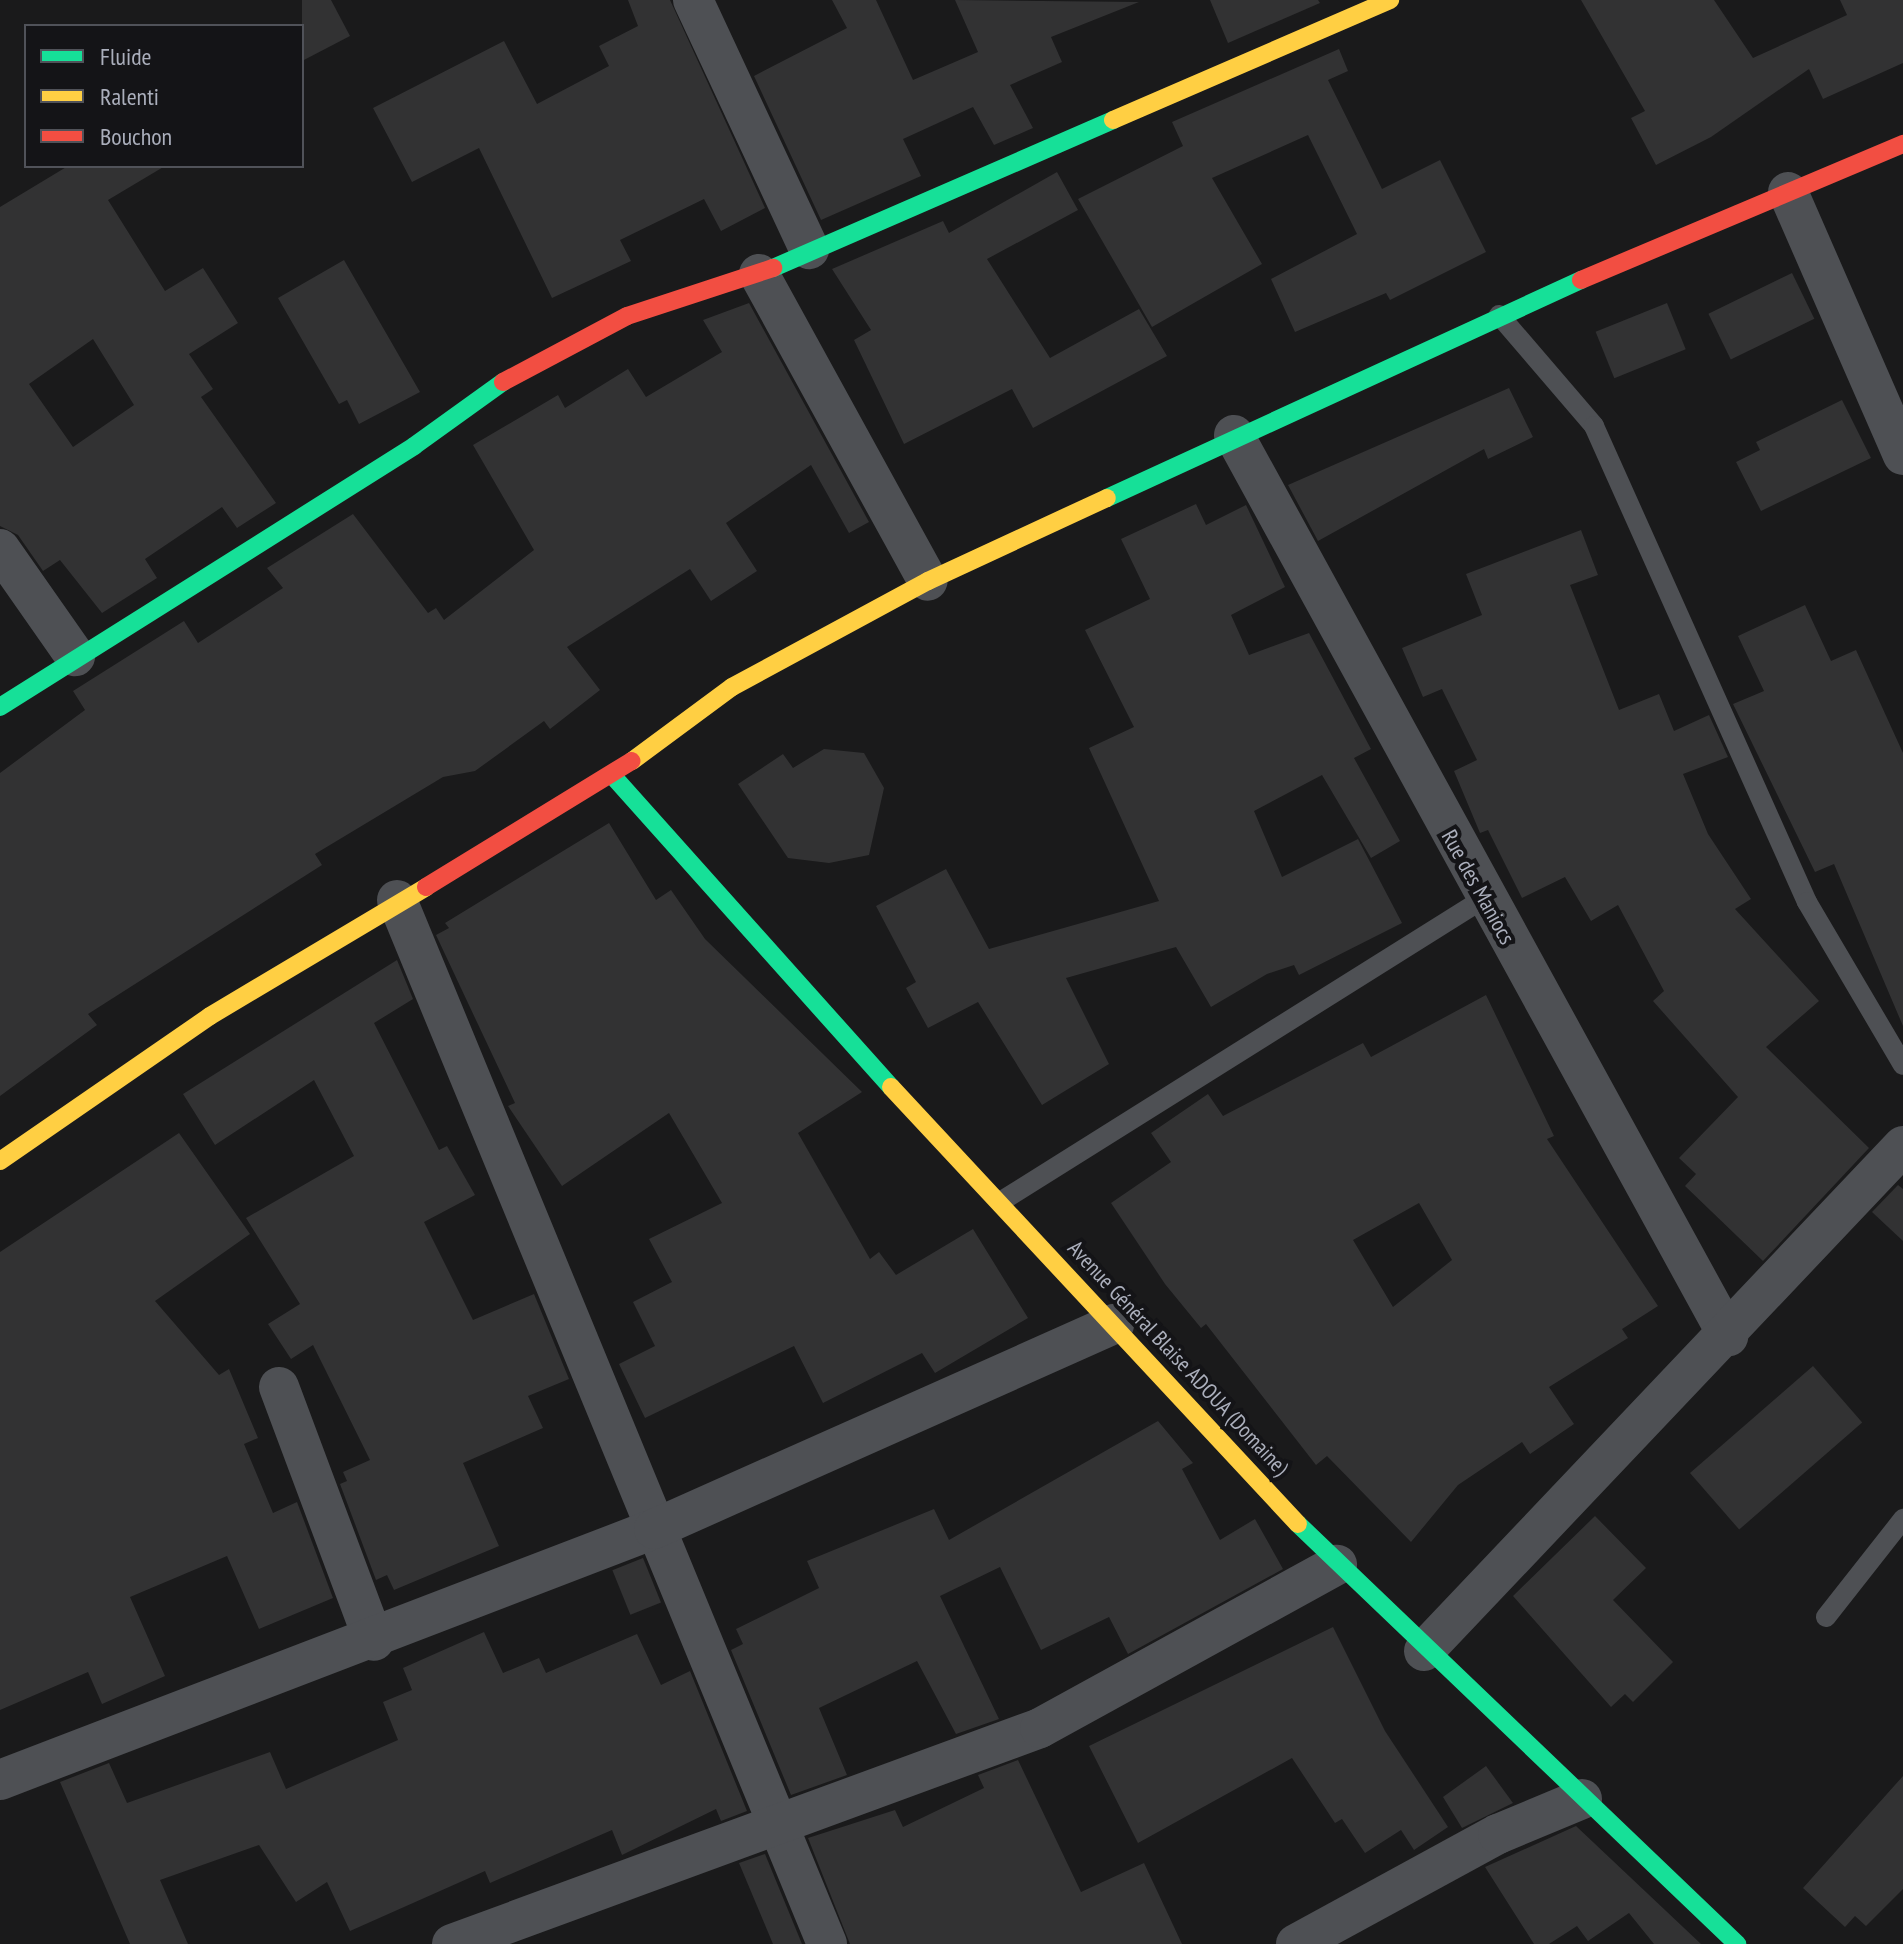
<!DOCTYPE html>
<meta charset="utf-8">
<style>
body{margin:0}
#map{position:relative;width:1903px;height:1944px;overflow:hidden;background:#1a1a1b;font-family:"PT Sans Narrow",sans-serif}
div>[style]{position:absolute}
.building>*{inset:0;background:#323233;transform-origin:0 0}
.lane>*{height:20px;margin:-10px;padding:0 10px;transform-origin:10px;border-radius:10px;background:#4e5054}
.street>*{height:40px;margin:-20px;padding:0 20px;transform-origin:20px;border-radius:20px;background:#4e5054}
.fast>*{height:18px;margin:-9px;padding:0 9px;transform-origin:9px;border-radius:9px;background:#16e098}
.slow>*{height:18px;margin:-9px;padding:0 9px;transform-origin:9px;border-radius:9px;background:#ffcf43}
.jam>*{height:18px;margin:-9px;padding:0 9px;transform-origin:9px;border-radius:9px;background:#f24e42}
span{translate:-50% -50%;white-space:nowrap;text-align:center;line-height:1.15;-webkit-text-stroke:8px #141417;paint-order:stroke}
.street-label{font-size:22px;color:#abafbc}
.legend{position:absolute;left:24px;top:24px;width:280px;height:144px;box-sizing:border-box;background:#141417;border:2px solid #505259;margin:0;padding:10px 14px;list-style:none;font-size:24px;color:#abafbc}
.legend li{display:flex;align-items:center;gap:16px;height:40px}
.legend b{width:40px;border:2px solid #505259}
</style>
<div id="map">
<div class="building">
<i style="clip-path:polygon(302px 0,331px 0,350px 36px,302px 61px)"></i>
<i style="clip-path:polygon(628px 0,670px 0,765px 208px,721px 231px,704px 199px,620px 240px,631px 261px,552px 298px,479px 148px,412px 182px,373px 108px,504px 41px,537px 104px,609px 66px,599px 46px,638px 26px)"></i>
<i style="clip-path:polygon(832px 0,876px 0,913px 80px,978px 52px,955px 0,1139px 2px,1051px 37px,1062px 62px,1010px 85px,1033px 128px,994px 145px,973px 107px,903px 139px,921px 176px,821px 220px,754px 76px,847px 28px)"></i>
<i style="clip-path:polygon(1210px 0,1318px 0,1320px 3px,1228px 43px)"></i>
<i style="clip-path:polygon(1581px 0,1714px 0,1753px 58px,1847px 15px,1840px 0,1903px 0,1903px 63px,1823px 99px,1809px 69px,1711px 137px,1656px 165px,1631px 118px,1645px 111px)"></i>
<i style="clip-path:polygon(1339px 49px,1348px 71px,1328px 80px,1382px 189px,1440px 160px,1486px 252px,1390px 300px,1386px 293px,1295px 332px,1271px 279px,1357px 234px,1308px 135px,1212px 178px,1262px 264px,1152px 327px,1078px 199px,1183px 146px,1172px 122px)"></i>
<i style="clip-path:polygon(evenodd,68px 166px,165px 166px,108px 200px,165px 291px,203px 268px,238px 323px,189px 354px,213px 389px,201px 397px,276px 503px,237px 528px,222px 507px,145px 559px,157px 578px,102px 613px,60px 560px,43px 571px,18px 535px,0 526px,0 207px,68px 166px,93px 339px,134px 405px,73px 447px,29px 384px,93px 339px)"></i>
<i style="clip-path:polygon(1057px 172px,1078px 210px,987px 259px,1050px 358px,1139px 309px,1167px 356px,1033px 428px,1012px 389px,904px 444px,854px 340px,871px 330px,832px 269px,943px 221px,949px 233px)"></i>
<i style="clip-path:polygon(344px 260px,420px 392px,359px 424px,347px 400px,339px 404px,278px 298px)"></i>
<i style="left:1792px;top:273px;width:51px;height:93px;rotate:64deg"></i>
<i style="clip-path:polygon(749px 303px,869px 522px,849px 533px,811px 465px,726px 523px,757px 571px,711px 601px,690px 569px,567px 647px,600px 690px,550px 729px,544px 721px,475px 771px,443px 777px,315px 854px,322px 865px,88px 1014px,97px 1025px,0 1096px,0 773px,85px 710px,73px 691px,184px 621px,198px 643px,283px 588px,267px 568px,353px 514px,428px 613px,436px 608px,444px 620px,534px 550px,473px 445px,558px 395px,565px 408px,628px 369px,646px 397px,722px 352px,703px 320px)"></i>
<i style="left:1667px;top:303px;width:50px;height:77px;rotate:68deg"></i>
<i style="clip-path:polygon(1509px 388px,1533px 437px,1488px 459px,1484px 449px,1318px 541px,1288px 485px)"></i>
<i style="clip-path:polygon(1842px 400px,1871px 458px,1761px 511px,1736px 462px,1760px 450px,1756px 442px)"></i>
<i style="clip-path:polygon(1196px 504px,1206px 525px,1246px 505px,1285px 587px,1231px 615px,1249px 655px,1309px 633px,1371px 749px,1354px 758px,1400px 841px,1371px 858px,1322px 775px,1254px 811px,1282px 877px,1358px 839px,1402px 923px,1299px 975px,1294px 965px,1267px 974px,1211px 1007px,1176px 947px,1066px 978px,1109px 1064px,1042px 1105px,978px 1002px,928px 1028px,906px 988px,916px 982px,876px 906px,946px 869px,989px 949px,1159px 901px,1089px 748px,1134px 727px,1085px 630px,1150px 599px,1121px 539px)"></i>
<i style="clip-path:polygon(1581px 530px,1598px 575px,1570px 585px,1619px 710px,1659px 694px,1674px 731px,1709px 715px,1728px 757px,1683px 774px,1708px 834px,1751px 899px,1735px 909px,1819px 1001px,1766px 1047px,1869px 1148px,1763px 1261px,1685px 1186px,1696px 1174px,1679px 1158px,1738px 1097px,1653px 1001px,1664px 991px,1618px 905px,1591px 921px,1565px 877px,1522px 898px,1488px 830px,1480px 833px,1454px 771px,1477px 760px,1442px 689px,1423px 697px,1402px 648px,1482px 615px,1466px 574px)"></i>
<i style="clip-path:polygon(1805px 605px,1831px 661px,1856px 650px,1903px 753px,1903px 1026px,1834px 864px,1815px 872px,1733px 704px,1764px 691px,1738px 636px)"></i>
<i style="clip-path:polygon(824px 749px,864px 753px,884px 788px,869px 855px,829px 863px,788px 858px,738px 784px,783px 754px,793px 768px)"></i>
<i style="clip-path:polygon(609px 823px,656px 900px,671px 890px,705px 939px,862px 1092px,798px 1133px,870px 1259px,879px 1252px,896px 1275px,973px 1229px,1028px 1318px,935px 1373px,922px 1353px,823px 1403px,794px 1346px,645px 1418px,619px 1364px,655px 1346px,633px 1302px,672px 1282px,649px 1239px,722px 1203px,669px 1113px,562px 1186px,508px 1106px,515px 1103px,436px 935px,449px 928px,445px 923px)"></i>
<i style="clip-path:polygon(397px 960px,413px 999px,374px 1023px,439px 1150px,447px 1146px,475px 1195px,424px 1222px,473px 1320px,534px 1294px,569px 1379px,528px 1396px,543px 1428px,463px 1463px,499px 1546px,394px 1590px,387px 1575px,376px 1580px,340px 1484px,347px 1481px,343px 1472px,370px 1460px,313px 1345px,291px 1359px,268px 1324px,300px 1304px,246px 1218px,354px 1156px,314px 1080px,215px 1145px,183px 1094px)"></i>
<i style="clip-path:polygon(evenodd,1486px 995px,1554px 1136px,1547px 1139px,1658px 1306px,1622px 1329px,1628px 1338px,1549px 1387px,1574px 1424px,1530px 1454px,1522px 1442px,1458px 1485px,1411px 1542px,1327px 1456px,1316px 1465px,1206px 1324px,1201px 1328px,1165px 1284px,1111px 1203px,1171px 1162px,1151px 1133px,1208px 1094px,1223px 1116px,1363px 1043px,1371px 1057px,1486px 995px,1419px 1203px,1452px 1260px,1393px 1307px,1353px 1240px,1419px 1203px)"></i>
<i style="clip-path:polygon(179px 1133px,250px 1234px,155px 1301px,219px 1375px,229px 1369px,258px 1438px,244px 1444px,273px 1513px,297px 1502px,333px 1598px,259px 1629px,227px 1556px,130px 1597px,165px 1676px,102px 1704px,88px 1672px,0 1710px,0 1252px)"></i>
<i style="clip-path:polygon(1898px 1185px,1903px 1189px,1903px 1241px,1872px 1212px)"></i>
<i style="left:1813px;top:1366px;width:75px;height:163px;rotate:49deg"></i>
<i style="clip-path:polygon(1158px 1421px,1193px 1463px,1182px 1469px,1220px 1540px,1255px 1519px,1283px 1569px,1128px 1654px,1109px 1617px,1041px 1650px,1000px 1567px,940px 1596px,999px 1719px,956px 1734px,917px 1661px,819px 1708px,847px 1775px,791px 1795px,731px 1650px,743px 1644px,736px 1629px,819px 1588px,807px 1561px,934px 1509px,949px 1540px)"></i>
<i style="clip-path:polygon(1595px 1516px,1646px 1568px,1613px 1600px,1673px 1662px,1633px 1702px,1625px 1694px,1611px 1707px,1513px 1596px)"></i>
<i style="left:643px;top:1558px;width:48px;height:33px;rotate:68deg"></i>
<i style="clip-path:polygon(1333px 1627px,1385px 1731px,1448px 1827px,1414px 1850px,1401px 1830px,1365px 1853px,1342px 1819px,1335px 1823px,1292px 1758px,1138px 1843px,1089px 1746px)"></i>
<i style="clip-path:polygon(484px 1632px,503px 1673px,539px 1658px,546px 1673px,637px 1634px,661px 1685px,690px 1671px,747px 1811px,721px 1821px,716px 1809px,622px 1855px,612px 1830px,490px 1883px,485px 1871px,350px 1931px,327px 1882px,296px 1902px,259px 1845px,160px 1880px,188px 1944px,130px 1944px,60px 1782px,109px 1763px,127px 1803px,270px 1752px,286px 1789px,398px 1740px,383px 1702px,412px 1690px,403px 1668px)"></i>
<i style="clip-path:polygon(1018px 1760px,1081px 1892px,1144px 1863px,1182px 1944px,850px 1944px,808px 1838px,895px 1810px,903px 1827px,984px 1788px,978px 1775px)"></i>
<i style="clip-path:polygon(1486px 1766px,1513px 1803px,1462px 1828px,1443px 1797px)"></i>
<i style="clip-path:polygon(1903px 1776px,1903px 1889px,1866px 1926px,1855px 1916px,1845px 1927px,1803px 1888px)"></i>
<i style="clip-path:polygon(1576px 1826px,1701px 1944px,1654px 1944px,1629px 1913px,1588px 1941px,1577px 1926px,1549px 1944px,1534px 1944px,1485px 1867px)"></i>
<i style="clip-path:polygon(765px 1854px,802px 1944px,773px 1944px,739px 1863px)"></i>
</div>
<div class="lane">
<i style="left:1499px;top:315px;width:146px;rotate:49.4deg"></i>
<i style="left:1594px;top:426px;width:521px;rotate:65.89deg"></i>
<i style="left:1807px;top:902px;width:189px;rotate:59.5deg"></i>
<i style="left:1000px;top:1202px;width:570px;rotate:-32.1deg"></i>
<i style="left:1826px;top:1617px;width:125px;rotate:-51.8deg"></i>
</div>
<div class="street">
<i style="left:693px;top:0;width:275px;rotate:65deg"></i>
<i style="left:1788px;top:192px;width:287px;rotate:66.4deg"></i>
<i style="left:759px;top:274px;width:350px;rotate:61.2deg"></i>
<i style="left:1234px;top:435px;width:1028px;rotate:61.26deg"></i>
<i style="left:0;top:549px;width:131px;rotate:55deg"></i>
<i style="left:397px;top:900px;width:1129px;rotate:67.61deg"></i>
<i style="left:279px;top:1387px;width:271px;rotate:69.5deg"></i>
<i style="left:1424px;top:1651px;width:696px;rotate:-46.51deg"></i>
<i style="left:0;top:1780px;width:701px;rotate:-21deg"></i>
<i style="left:654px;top:1529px;width:504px;rotate:-24.02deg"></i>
<i style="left:452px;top:1944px;width:626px;rotate:-20.17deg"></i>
<i style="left:1040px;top:1728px;width:339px;rotate:-28.8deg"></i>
<i style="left:1296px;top:1944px;width:230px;rotate:-28.6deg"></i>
<i style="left:1498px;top:1834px;width:91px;rotate:-22.6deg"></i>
</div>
<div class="fast">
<i style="left:773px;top:268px;width:371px;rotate:-23.5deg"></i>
<i style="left:1107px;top:498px;width:522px;rotate:-24.7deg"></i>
<i style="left:0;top:707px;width:489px;rotate:-32.2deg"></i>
<i style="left:414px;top:446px;width:110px;rotate:-35.7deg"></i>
<i style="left:612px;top:775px;width:419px;rotate:48.2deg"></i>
<i style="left:1298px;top:1524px;width:608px;rotate:43.73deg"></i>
</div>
<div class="slow">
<i style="left:1113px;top:120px;width:302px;rotate:-23.4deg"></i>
<i style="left:632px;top:761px;width:124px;rotate:-36.5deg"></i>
<i style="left:732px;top:687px;width:223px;rotate:-28.4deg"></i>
<i style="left:928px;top:581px;width:197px;rotate:-24.9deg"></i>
<i style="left:891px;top:1087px;width:597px;rotate:47.04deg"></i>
<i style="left:0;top:1161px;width:255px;rotate:-34.6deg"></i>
<i style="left:210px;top:1016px;width:252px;rotate:-30.8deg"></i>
</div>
<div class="jam">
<i style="left:1581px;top:280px;width:350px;rotate:-22.9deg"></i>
<i style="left:503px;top:382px;width:140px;rotate:-28deg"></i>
<i style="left:627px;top:316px;width:154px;rotate:-18.2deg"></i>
<i style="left:426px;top:887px;width:241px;rotate:-31.5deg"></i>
</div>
<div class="street-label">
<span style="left:1478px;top:887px;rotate:61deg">Rue des Maniocs</span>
<span style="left:1178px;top:1358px;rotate:47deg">Avenue Général Blaise ADOUA (Domaine)</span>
</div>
<ul class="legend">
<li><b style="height:10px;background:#16e098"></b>Fluide</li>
<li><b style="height:10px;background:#ffcf43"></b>Ralenti</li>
<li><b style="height:10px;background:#f24e42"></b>Bouchon</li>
</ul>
</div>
